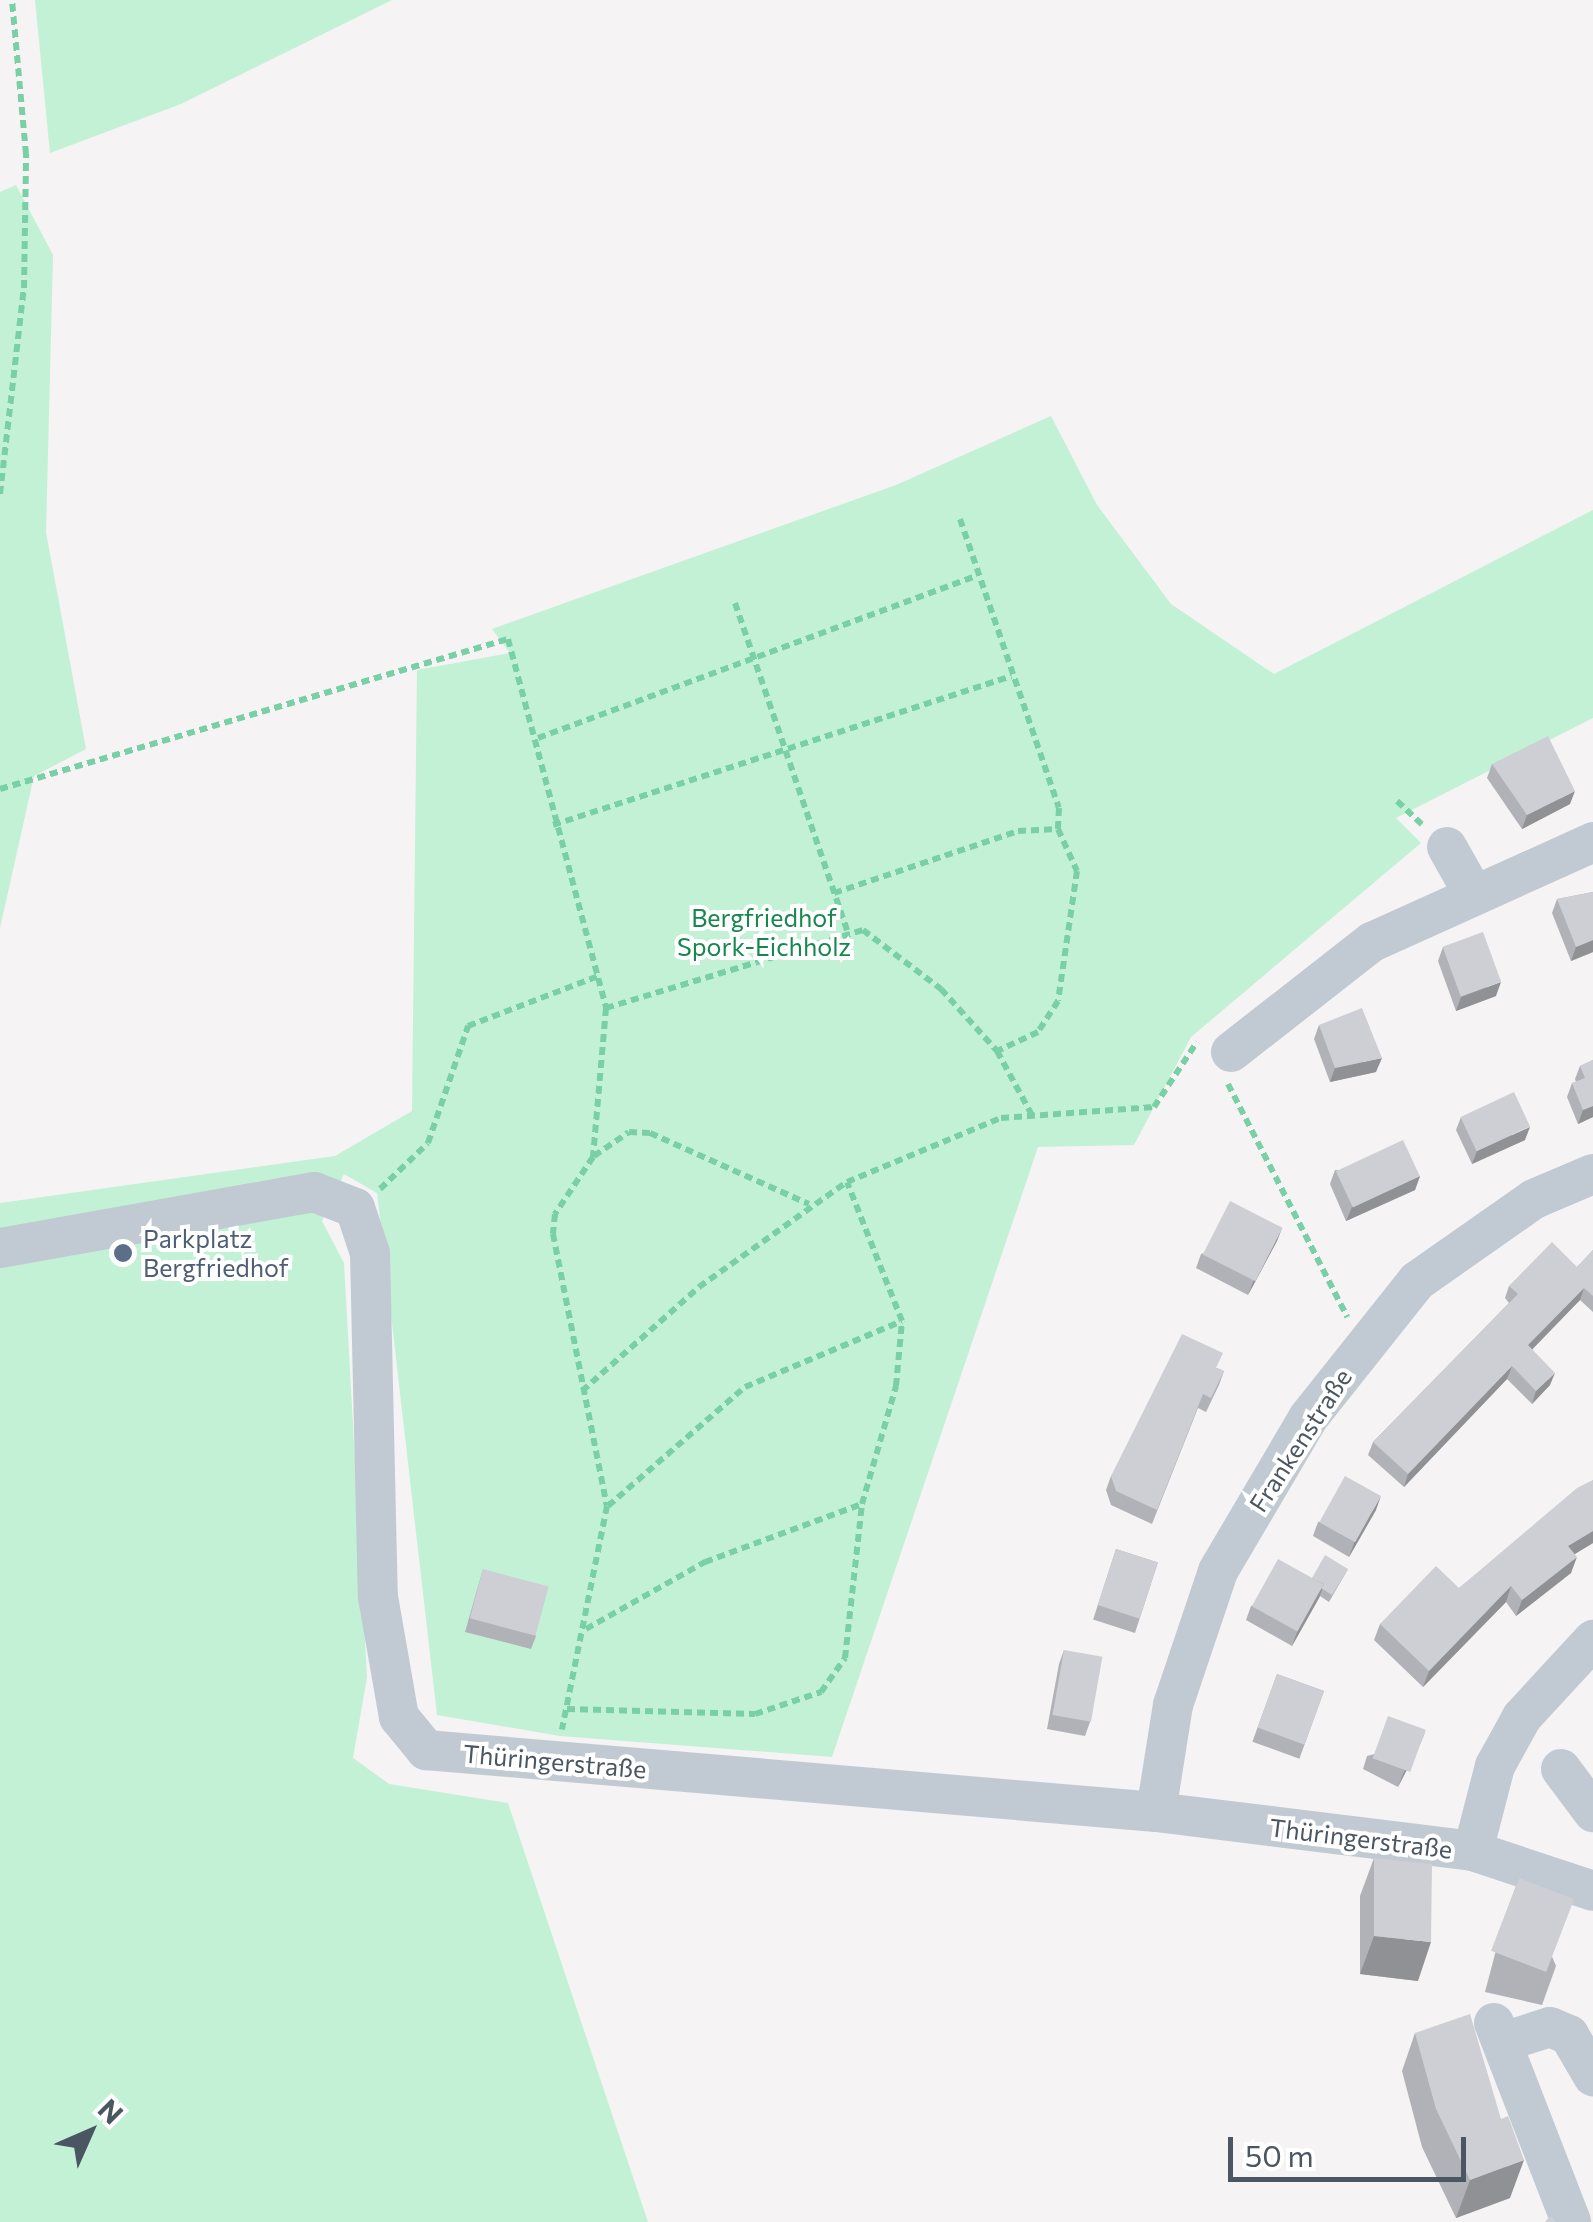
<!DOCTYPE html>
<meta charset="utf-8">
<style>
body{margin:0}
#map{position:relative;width:1593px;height:2222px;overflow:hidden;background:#f5f3f3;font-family:Commissioner,sans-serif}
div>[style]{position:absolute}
.green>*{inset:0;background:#c3f1d5}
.path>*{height:6px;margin-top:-3px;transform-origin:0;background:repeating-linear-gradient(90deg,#7ad0a6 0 8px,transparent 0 13px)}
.minor>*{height:40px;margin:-20px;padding:0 20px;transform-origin:20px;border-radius:20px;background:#c1cad2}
.wall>*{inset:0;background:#b0b2b7;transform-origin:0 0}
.shaded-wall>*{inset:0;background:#909195}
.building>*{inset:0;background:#cdcfd5;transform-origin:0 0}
.dots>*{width:28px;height:28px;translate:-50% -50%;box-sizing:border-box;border:5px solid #fff;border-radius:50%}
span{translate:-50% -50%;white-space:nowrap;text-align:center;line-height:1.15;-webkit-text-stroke:8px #fff;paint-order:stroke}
.park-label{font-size:25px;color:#17864f}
.service-label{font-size:25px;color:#4e5e75}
.left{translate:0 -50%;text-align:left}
.street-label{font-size:25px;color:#4a5661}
.north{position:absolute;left:40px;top:2082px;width:100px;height:100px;-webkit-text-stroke:8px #fff;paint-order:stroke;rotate:45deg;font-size:28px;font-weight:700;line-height:40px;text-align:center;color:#4a5661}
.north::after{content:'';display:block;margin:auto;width:35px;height:45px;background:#4a5661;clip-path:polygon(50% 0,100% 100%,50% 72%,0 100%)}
.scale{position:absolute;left:1228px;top:2137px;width:238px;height:45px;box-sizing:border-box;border:5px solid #4a5661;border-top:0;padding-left:12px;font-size:30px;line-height:35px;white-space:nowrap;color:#4a5661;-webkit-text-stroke:8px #fff;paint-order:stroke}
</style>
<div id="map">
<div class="green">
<i style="clip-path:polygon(35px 0,392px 0,181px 104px,50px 153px)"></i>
<i style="clip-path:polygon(16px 185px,53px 255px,46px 532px,86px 749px,34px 776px,0 928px,0 192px)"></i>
<i style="clip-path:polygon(1051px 416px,1097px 505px,1171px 604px,1274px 674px,1593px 510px,1593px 718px,1396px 818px,1421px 843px,1191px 1037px,1134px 1145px,1038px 1147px,832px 1757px,560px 1736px,437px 1715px,377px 1193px,344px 1174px,322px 1221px,344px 1263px,367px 1677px,353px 1758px,389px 1784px,508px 1803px,648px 2222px,0 2222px,0 1203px,335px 1156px,412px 1111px,417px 670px,510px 653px,492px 629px,896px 485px)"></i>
</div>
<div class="path">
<i style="left:0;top:494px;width:207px;rotate:-83.4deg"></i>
<i style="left:24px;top:288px;width:134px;rotate:-89.1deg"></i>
<i style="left:26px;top:154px;width:155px;rotate:-95.2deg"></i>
<i style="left:960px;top:519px;width:305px;rotate:71.1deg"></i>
<i style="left:1059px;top:808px;width:21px;rotate:93deg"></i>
<i style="left:735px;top:603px;width:346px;rotate:71.1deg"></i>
<i style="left:538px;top:738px;width:468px;rotate:-20.3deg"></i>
<i style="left:0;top:789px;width:530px;rotate:-16.45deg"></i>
<i style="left:508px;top:639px;width:382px;rotate:75.1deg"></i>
<i style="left:606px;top:1008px;width:150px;rotate:95deg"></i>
<i style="left:593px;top:1157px;width:69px;rotate:123.7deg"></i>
<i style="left:555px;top:1214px;width:20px;rotate:96deg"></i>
<i style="left:553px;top:1234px;width:277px;rotate:78.8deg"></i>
<i style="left:607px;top:1506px;width:228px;rotate:101.4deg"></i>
<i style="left:1397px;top:801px;width:34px;rotate:43deg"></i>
<i style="left:553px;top:825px;width:482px;rotate:-18deg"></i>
<i style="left:834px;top:893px;width:194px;rotate:-18.6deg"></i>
<i style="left:1018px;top:831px;width:40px;rotate:-2.9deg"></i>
<i style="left:1058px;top:829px;width:46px;rotate:65.7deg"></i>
<i style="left:1077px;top:871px;width:131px;rotate:98.3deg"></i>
<i style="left:1058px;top:1001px;width:37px;rotate:123deg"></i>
<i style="left:1038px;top:1032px;width:45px;rotate:155.1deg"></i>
<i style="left:606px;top:1008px;width:269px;rotate:-16.9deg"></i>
<i style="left:863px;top:930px;width:98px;rotate:37.1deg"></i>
<i style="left:941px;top:989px;width:84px;rotate:47.9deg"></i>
<i style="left:997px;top:1051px;width:75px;rotate:61.4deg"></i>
<i style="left:1228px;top:1084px;width:262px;rotate:62.9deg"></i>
<i style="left:594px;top:1156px;width:42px;rotate:-34.4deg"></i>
<i style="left:629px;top:1132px;width:21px;rotate:3deg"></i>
<i style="left:650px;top:1133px;width:174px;rotate:24.1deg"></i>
<i style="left:380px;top:1189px;width:66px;rotate:-43.8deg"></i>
<i style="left:428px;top:1143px;width:124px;rotate:-71.1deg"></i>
<i style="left:468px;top:1026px;width:139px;rotate:-21deg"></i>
<i style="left:582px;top:1391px;width:157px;rotate:-41.6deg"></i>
<i style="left:699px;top:1287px;width:181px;rotate:-35.4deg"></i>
<i style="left:847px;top:1182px;width:167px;rotate:-22.6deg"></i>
<i style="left:1001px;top:1118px;width:153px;rotate:-4.1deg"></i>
<i style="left:1154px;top:1107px;width:78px;rotate:-56.5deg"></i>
<i style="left:608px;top:1506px;width:181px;rotate:-41deg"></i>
<i style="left:745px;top:1387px;width:170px;rotate:-22.8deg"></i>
<i style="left:586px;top:1629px;width:137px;rotate:-29.4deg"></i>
<i style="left:705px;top:1562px;width:167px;rotate:-20.3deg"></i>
<i style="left:862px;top:1504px;width:123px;rotate:-73.9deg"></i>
<i style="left:896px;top:1386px;width:65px;rotate:-84.7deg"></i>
<i style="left:902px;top:1321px;width:149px;rotate:-111.6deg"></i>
<i style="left:567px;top:1709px;width:188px;rotate:1.5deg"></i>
<i style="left:755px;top:1714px;width:70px;rotate:-18.4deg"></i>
<i style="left:821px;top:1692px;width:42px;rotate:-54.8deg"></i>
<i style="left:845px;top:1658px;width:155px;rotate:-83.7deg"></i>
</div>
<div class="minor">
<i style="left:1447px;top:847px;width:55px;rotate:60.6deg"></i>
<i style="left:1231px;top:1052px;width:179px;rotate:-38deg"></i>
<i style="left:1372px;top:942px;width:243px;rotate:-24.3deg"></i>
<i style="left:0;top:1248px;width:319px;rotate:-10.1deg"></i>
<i style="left:314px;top:1192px;width:44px;rotate:21.3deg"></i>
<i style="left:355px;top:1208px;width:47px;rotate:71.6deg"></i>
<i style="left:370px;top:1253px;width:344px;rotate:88.7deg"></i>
<i style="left:378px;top:1597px;width:122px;rotate:80.1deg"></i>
<i style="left:399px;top:1717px;width:43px;rotate:50.7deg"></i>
<i style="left:426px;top:1750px;width:733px;rotate:4.85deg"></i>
<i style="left:1156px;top:1812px;width:319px;rotate:7deg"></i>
<i style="left:1473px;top:1851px;width:126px;rotate:18.4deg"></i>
<i style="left:1561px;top:1769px;width:54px;rotate:53.3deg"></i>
<i style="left:1156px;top:1812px;width:108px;rotate:-81deg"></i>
<i style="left:1173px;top:1705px;width:141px;rotate:-71.4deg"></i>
<i style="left:1218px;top:1571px;width:178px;rotate:-59.5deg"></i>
<i style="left:1308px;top:1418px;width:175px;rotate:-51.5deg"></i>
<i style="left:1417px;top:1281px;width:143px;rotate:-35deg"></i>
<i style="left:1534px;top:1199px;width:64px;rotate:-23deg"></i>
<i style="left:1473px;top:1851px;width:88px;rotate:-75.5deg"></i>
<i style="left:1495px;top:1766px;width:56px;rotate:-61.1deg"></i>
<i style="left:1522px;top:1717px;width:105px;rotate:-47.3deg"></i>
<i style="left:1494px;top:2023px;width:213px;rotate:68.8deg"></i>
<i style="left:1503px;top:2042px;width:49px;rotate:-17.7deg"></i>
<i style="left:1550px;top:2027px;width:21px;rotate:23deg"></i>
<i style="left:1569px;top:2035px;width:48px;rotate:59.7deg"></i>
</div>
<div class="wall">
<i style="clip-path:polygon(1492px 764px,1570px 804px,1522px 829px,1487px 778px)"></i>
<i style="clip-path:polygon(1593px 892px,1593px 952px,1571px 961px,1552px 913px,1557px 899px)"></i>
<i style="clip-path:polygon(1443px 947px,1496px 996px,1456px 1011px,1438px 961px)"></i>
<i style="clip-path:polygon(1319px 1025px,1376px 1072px,1330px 1082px,1314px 1039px)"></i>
<i style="clip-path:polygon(1593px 1060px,1593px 1117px,1578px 1124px,1567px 1097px,1572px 1083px,1576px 1082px,1575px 1079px,1580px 1066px)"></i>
<i style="clip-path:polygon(1461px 1117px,1525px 1140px,1472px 1164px,1456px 1130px)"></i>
<i style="clip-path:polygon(1335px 1170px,1420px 1176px,1415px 1190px,1346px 1221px,1330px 1184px)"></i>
<i style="clip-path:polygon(1282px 1228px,1277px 1241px,1248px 1295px,1196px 1268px,1201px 1254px)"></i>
<i style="clip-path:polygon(1593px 1250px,1593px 1312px,1580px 1300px,1532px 1349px,1550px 1385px,1532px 1404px,1507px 1379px,1404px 1487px,1368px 1455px,1373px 1442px,1509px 1303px,1505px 1298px,1509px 1286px,1577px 1267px)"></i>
<i style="clip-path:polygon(1217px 1368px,1224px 1371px,1219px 1385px,1206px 1412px,1198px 1408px,1152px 1524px,1111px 1505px,1106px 1490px,1111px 1476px)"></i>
<i style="clip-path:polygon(1593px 1480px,1593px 1543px,1574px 1554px,1571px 1573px,1516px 1616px,1506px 1602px,1423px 1687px,1374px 1640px,1380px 1624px,1459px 1588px)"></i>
<i style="clip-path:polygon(1376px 1510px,1349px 1557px,1313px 1536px,1318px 1522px)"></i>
<i style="left:1116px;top:1549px;width:44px;height:74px;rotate:18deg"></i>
<i style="clip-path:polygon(483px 1569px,536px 1636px,531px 1649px,465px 1632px)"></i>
<i style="clip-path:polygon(1348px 1569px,1329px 1602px,1320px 1596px,1292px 1646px,1246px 1620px,1251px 1606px,1312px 1578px)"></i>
<i style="clip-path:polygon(1064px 1650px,1090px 1722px,1085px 1736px,1047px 1729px,1059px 1664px)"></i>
<i style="left:1277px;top:1674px;width:50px;height:72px;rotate:20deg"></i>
<i style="clip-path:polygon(1421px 1742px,1398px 1787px,1363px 1769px,1367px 1756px)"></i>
<i style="clip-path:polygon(1374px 1858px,1418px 1981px,1360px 1974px,1360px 1896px)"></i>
<i style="clip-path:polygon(1519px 1878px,1556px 1966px,1542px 2005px,1485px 1992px,1505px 1916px)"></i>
<i style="clip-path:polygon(1415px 2033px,1501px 2119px,1510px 2198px,1456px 2218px,1422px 2147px,1402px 2071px)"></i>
</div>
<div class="shaded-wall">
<i style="clip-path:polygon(1575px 791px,1570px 804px,1522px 829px,1527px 815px)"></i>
<i style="clip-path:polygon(1593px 940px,1593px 952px,1571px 961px,1576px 947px)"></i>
<i style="clip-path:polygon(1501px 982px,1496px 996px,1456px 1011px,1461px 997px)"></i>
<i style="clip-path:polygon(1382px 1058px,1376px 1072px,1330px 1082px,1335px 1068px)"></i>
<i style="clip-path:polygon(1593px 1106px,1593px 1117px,1578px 1124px,1583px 1110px)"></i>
<i style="clip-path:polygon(1530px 1127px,1525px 1140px,1472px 1164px,1477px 1151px)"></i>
<i style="clip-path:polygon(1420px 1176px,1415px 1190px,1346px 1221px,1352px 1207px)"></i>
<i style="clip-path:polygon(1282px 1228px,1277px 1241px,1248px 1295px,1253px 1282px)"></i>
<i style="clip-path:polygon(1584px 1288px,1580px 1300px,1524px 1358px,1528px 1345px)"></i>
<i style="clip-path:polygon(1512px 1366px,1507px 1379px,1404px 1487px,1408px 1474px)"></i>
<i style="clip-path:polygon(1555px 1373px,1550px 1385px,1532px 1404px,1536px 1391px)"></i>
<i style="clip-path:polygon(1381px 1496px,1376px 1510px,1349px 1557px,1354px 1543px)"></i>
<i style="clip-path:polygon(1593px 1531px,1593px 1543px,1562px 1562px,1568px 1546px)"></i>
<i style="clip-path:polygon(1577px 1557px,1571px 1573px,1516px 1616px,1522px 1600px)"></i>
<i style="clip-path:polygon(1324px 1584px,1319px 1598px,1292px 1646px,1297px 1632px)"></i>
<i style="clip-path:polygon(1511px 1586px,1506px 1602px,1423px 1687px,1429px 1671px)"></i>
<i style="clip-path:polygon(1426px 1730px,1421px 1742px,1398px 1787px,1403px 1774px)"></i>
<i style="clip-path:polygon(1374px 1936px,1431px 1942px,1418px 1981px,1360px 1974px)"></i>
<i style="clip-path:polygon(1524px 2160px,1510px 2198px,1456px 2218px,1470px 2180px)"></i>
</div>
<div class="building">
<i style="clip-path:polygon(1548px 736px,1575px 791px,1527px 815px,1492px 764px)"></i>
<i style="clip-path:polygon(1593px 892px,1593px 940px,1576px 947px,1557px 899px)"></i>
<i style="left:1483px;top:932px;width:53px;height:43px;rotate:70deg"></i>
<i style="clip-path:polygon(1362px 1008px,1382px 1058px,1335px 1068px,1319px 1025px)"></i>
<i style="clip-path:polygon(1593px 1060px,1593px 1106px,1583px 1110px,1572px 1083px,1585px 1078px,1580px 1066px)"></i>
<i style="left:1514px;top:1092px;width:38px;height:59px;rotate:65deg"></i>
<i style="left:1403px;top:1140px;width:40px;height:74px;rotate:65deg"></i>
<i style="left:1230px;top:1201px;width:59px;height:60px;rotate:27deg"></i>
<i style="clip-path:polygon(1552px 1242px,1577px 1267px,1593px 1250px,1593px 1296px,1584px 1288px,1528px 1345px,1555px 1373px,1536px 1391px,1512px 1366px,1408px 1474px,1373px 1442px,1518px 1294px,1509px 1286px)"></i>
<i style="clip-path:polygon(1182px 1334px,1223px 1353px,1216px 1368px,1224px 1371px,1211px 1398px,1203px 1394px,1157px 1510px,1116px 1491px,1111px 1476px)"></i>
<i style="left:1345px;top:1476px;width:41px;height:53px;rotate:29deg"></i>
<i style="clip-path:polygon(1593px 1480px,1593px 1531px,1568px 1546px,1577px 1557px,1522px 1600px,1511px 1586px,1429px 1671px,1380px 1624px,1436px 1566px,1459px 1588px,1577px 1488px)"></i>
<i style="left:1116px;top:1549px;width:44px;height:59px;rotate:18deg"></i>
<i style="clip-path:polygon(1325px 1555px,1348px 1569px,1332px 1595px,1321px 1588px,1324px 1584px,1312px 1578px)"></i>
<i style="left:1278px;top:1559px;width:52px;height:54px;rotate:29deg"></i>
<i style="left:483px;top:1569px;width:68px;height:51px;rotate:15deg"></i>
<i style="left:1064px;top:1650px;width:39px;height:66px;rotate:10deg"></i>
<i style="left:1277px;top:1674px;width:50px;height:57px;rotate:20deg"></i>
<i style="left:1388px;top:1716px;width:40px;height:45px;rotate:20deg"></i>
<i style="clip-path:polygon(1374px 1858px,1432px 1864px,1431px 1942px,1374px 1936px)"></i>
<i style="left:1519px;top:1878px;width:59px;height:78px;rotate:21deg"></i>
<i style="clip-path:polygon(1470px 2014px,1501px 2119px,1508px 2116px,1524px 2160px,1470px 2180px,1436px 2109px,1415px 2033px)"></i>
<i style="clip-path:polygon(1550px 2216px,1556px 2222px,1545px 2222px)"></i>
</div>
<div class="dots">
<i style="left:123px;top:1253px;background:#5c6f8a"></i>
</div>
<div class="park-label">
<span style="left:764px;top:932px">Bergfriedhof<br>Spork-Eichholz</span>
</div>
<div class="service-label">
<span class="left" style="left:143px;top:1253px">Parkplatz<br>Bergfriedhof</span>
</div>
<div class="street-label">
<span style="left:1300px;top:1440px;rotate:-57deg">Frankenstraße</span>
<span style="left:555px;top:1761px;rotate:5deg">Thüringerstraße</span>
<span style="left:1361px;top:1838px;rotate:7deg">Thüringerstraße</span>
</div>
<div class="north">N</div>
<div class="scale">50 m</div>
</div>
